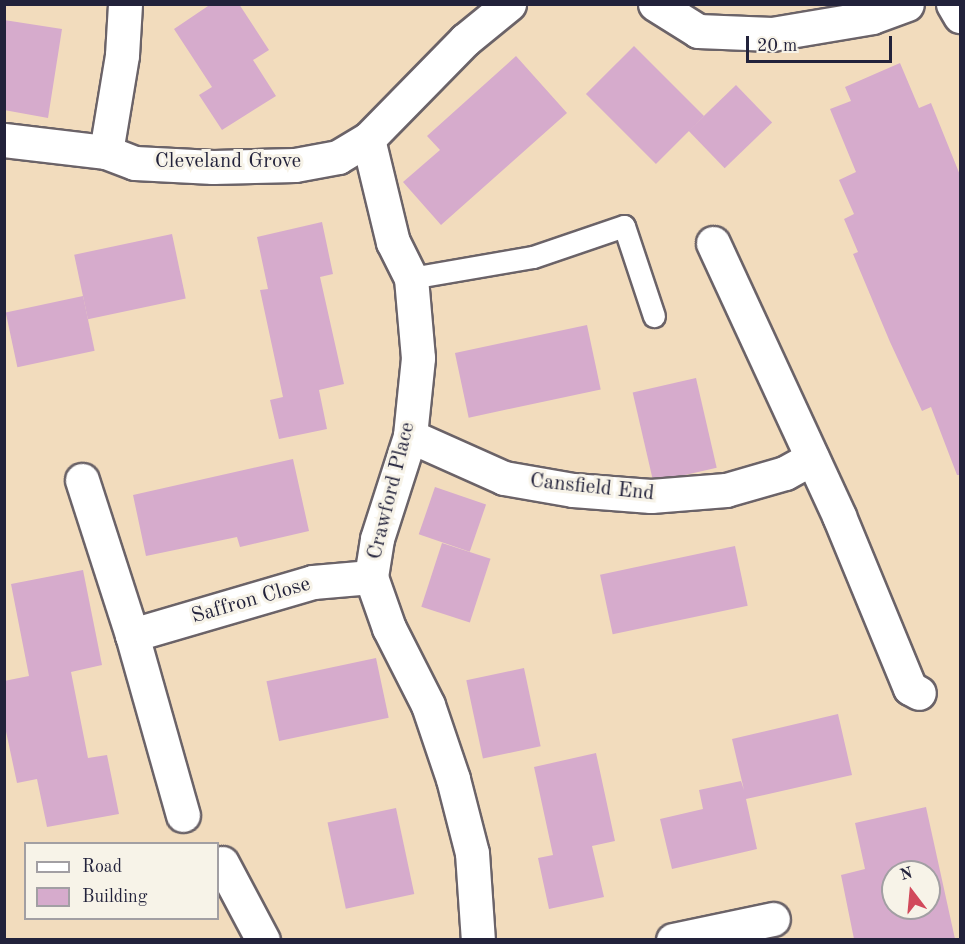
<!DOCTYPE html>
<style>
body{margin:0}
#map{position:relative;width:965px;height:944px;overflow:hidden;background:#f2dcbd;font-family:"Old Standard TT",serif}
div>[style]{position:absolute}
.building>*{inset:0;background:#d6abcc;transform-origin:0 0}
.roads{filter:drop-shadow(2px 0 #6b6368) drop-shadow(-2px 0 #6b6368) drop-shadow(0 2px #6b6368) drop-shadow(0 -2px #6b6368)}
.service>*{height:21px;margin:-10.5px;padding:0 10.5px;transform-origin:10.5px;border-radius:10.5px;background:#fff}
.minor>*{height:33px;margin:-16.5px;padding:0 16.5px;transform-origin:16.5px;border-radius:16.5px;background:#fff}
span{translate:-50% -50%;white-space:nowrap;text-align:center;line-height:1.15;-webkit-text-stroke:6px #f7f3e8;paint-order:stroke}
.street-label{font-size:21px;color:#22223b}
.frame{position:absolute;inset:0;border:6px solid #22223b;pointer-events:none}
.legend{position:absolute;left:24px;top:842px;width:195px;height:78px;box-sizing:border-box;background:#f7f3e8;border:2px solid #a29fa3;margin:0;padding:8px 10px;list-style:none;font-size:18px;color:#22223b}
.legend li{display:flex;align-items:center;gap:12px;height:30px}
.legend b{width:30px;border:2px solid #a29fa3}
.north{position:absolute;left:881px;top:860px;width:60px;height:60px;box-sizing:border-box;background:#f7f3e8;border:2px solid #a29fa3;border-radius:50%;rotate:344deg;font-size:16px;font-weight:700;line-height:24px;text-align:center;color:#22223b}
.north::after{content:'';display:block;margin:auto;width:21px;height:27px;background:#d1495b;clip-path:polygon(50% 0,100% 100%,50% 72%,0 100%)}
.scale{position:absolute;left:746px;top:36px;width:146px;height:27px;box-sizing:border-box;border:3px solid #22223b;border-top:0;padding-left:8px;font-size:18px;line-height:21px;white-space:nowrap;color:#22223b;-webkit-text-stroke:4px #f7f3e8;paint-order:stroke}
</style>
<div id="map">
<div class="building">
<i style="clip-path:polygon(211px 4px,239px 4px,269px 50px,253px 60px,276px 96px,222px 130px,199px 95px,212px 87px,174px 29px)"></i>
<i style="clip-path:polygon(4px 20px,62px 29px,48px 118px,4px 110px)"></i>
<i style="left:634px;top:46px;width:99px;height:68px;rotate:45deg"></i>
<i style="clip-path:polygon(516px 56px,567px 113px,441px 225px,403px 182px,440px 150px,427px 136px)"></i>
<i style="clip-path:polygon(900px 63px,919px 108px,931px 103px,960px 175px,960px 475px,957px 475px,931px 407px,922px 411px,890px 342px,853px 254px,858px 252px,844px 219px,854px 214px,839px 180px,856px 172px,830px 109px,851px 101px,845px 87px)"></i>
<i style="left:736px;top:85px;width:52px;height:66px;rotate:46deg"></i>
<i style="clip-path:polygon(322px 222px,333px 274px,320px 277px,344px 384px,319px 390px,327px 429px,279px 439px,270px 400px,283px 397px,260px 290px,268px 289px,257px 237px)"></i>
<i style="left:172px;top:234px;width:66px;height:100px;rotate:78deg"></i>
<i style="left:83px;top:296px;width:56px;height:79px;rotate:78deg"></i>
<i style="left:587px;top:325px;width:66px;height:135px;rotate:78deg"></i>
<i style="left:696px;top:378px;width:92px;height:65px;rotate:77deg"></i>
<i style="clip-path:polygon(293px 459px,309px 531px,240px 547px,237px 537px,146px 556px,133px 495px)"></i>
<i style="left:435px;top:487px;width:54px;height:50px;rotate:19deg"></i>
<i style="left:442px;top:543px;width:51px;height:67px;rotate:18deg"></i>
<i style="left:735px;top:546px;width:61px;height:138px;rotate:78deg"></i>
<i style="clip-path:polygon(83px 570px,102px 665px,71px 672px,88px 758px,107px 755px,119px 814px,47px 827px,37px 779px,17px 783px,4px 722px,4px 681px,29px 676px,11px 584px)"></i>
<i style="left:376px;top:658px;width:61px;height:112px;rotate:78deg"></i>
<i style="left:524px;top:668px;width:80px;height:59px;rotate:78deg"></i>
<i style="clip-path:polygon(838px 714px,852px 775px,746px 799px,757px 849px,672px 869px,660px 819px,703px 809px,699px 790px,741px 781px,744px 790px,732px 739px)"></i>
<i style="clip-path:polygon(596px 753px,615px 841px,592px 846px,604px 897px,549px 909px,538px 858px,553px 855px,534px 767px)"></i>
<i style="clip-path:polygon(evenodd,926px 807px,955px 939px,854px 939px,841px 875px,865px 869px,855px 823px,926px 807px,893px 872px,929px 872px,929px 908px,893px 908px,893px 872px)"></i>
<i style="left:396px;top:808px;width:88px;height:70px;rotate:78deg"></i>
</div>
<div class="roads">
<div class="service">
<i style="left:411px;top:278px;width:124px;rotate:-9.8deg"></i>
<i style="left:533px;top:257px;width:96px;rotate:-18.8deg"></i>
<i style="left:624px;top:226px;width:95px;rotate:71.6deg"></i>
</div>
<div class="minor">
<i style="left:655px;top:4px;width:51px;rotate:32.1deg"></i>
<i style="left:698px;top:31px;width:74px;rotate:2.3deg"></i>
<i style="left:772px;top:34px;width:101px;rotate:-9.6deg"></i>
<i style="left:872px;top:17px;width:37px;rotate:-20deg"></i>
<i style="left:953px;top:4px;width:14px;rotate:60deg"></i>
<i style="left:368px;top:139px;width:106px;rotate:76.4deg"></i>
<i style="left:393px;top:242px;width:40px;rotate:63.4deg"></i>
<i style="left:411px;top:278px;width:80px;rotate:85deg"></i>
<i style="left:418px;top:358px;width:78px;rotate:95.9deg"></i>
<i style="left:410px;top:436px;width:108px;rotate:107.8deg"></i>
<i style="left:377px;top:539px;width:38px;rotate:99deg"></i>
<i style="left:371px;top:577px;width:54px;rotate:70.6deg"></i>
<i style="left:389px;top:628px;width:86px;rotate:63.1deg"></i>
<i style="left:428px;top:705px;width:78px;rotate:71.3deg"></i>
<i style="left:453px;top:779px;width:76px;rotate:75.6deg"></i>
<i style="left:472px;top:853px;width:87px;rotate:86.1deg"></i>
<i style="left:4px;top:140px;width:103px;rotate:6.7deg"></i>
<i style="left:106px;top:152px;width:31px;rotate:21deg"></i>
<i style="left:135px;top:163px;width:78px;rotate:2.9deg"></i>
<i style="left:213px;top:167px;width:82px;rotate:-1.4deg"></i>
<i style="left:295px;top:165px;width:44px;rotate:-10.5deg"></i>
<i style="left:338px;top:157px;width:35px;rotate:-31deg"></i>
<i style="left:368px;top:139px;width:139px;rotate:-45.6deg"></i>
<i style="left:465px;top:40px;width:57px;rotate:-39.3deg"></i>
<i style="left:106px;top:152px;width:98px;rotate:-80.6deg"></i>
<i style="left:122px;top:55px;width:51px;rotate:-86.6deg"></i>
<i style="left:713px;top:243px;width:301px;rotate:65.2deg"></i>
<i style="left:839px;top:516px;width:186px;rotate:67.6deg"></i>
<i style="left:910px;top:688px;width:10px;rotate:29deg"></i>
<i style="left:410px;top:436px;width:103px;rotate:24.1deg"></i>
<i style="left:504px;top:478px;width:70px;rotate:9.9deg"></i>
<i style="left:573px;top:490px;width:78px;rotate:4.4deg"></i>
<i style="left:651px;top:496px;width:75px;rotate:-4.6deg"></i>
<i style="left:726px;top:490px;width:61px;rotate:-16.1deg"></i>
<i style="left:785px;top:473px;width:31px;rotate:-29deg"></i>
<i style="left:82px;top:480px;width:163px;rotate:72.1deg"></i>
<i style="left:132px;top:635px;width:187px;rotate:74.2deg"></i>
<i style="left:132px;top:635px;width:189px;rotate:-16.3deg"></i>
<i style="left:313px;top:582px;width:58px;rotate:-4.9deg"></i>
<i style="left:222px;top:863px;width:87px;rotate:62deg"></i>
<i style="left:673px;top:940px;width:102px;rotate:-11.9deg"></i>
</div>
</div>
<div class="street-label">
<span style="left:228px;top:162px">Cleveland Grove</span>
<span style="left:592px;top:488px;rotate:6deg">Cansfield End</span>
<span style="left:392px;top:491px;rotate:-76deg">Crawford Place</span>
<span style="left:251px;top:601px;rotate:-16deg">Saffron Close</span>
</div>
<div class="frame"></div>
<ul class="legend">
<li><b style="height:8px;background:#fff"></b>Road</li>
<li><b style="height:16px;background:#d6abcc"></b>Building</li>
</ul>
<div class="north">N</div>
<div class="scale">20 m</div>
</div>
